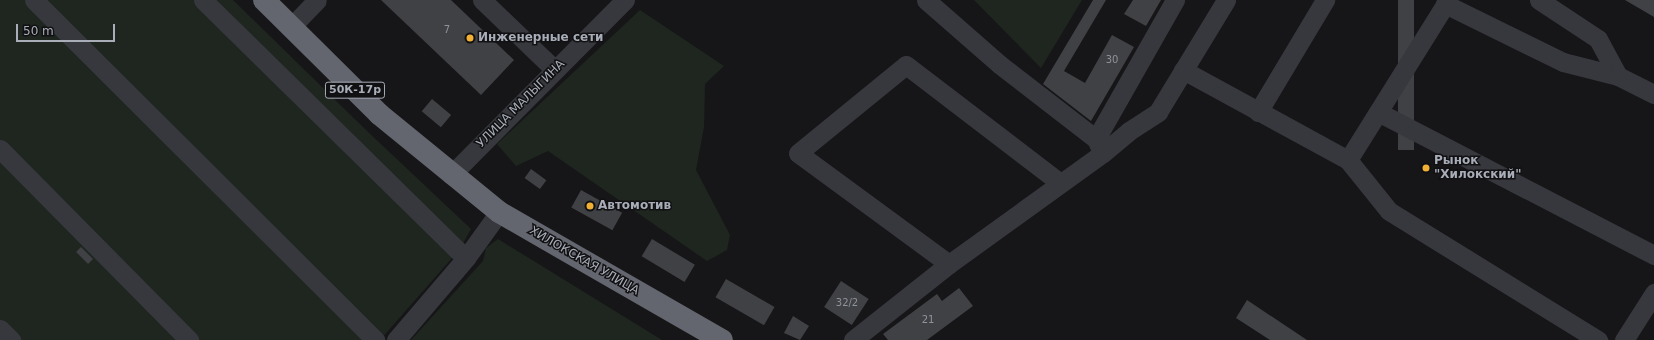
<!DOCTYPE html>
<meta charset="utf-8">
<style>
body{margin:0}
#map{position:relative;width:1654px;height:340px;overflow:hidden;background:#161618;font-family:"DejaVu Sans",sans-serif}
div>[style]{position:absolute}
.green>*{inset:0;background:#1e261f}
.building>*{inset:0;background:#404145;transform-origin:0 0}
.minor>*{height:19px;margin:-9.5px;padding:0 9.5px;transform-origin:9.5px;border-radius:9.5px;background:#37383d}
.highway>*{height:22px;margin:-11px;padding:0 11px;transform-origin:11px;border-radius:11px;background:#63666e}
.dots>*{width:11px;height:11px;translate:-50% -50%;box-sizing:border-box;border:2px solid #111113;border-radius:50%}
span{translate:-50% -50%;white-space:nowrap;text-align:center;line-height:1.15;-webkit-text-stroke:3px #111113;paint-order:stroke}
.number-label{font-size:10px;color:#8e929b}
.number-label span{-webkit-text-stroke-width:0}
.shield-label span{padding:1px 3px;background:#111113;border:1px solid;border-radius:3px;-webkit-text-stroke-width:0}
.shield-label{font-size:11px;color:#a8adb8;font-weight:700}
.poi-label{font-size:12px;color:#a8adb8;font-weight:700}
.left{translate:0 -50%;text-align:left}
.street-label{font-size:12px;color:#a8adb8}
.scale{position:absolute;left:16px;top:24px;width:99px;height:18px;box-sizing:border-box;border:2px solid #a8adb8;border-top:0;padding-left:5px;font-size:12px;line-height:14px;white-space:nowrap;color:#a8adb8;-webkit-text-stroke:3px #111113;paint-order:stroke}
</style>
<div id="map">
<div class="green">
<i style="clip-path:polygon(0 0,233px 0,366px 130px,471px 229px,460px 249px,380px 340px,0 340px)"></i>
<i style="clip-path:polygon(974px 0,1082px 0,1041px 68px)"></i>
<i style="clip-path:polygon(640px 10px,724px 66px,705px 84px,704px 127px,696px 170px,730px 235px,727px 250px,707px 261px,548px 151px,516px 166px,497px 144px)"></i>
<i style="clip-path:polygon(498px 239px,662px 340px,411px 340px,483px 261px,486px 248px)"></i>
</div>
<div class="building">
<i style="clip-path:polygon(381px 0,451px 0,514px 60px,481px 95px)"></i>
<i style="clip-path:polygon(1093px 0,1106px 0,1064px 71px,1085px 83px,1112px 35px,1134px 47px,1091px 121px,1043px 84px)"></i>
<i style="clip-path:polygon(1133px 0,1161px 0,1146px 26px,1124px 14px)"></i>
<i style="left:1398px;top:0;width:16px;height:150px"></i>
<i style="clip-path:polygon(1625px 0,1654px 0,1654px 17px)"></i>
<i style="left:432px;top:99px;width:25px;height:16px;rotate:40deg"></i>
<i style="left:531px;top:169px;width:19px;height:11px;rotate:36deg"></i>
<i style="left:581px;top:190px;width:47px;height:20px;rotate:29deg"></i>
<i style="left:652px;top:239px;width:50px;height:20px;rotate:31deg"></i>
<i style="left:81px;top:247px;width:17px;height:7px;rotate:45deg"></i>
<i style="left:726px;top:279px;width:56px;height:21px;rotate:30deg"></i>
<i style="left:841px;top:281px;width:33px;height:31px;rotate:33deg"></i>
<i style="clip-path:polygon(959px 288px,973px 306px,927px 340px,888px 340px,883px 334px,937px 294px,942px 301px)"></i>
<i style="clip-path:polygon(1247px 300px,1307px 340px,1270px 340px,1236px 318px)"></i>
<i style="clip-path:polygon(793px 316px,809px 326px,800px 340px,784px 333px)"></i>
</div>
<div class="minor">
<i style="left:34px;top:0;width:482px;rotate:44.9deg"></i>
<i style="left:203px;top:0;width:368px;rotate:44.5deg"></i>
<i style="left:482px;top:0;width:101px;rotate:43.8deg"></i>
<i style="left:926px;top:0;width:97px;rotate:41.2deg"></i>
<i style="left:999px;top:64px;width:123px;rotate:37.7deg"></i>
<i style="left:1539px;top:0;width:71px;rotate:33.5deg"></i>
<i style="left:1598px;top:39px;width:42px;rotate:61.6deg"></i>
<i style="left:1445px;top:4px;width:131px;rotate:26.2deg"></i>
<i style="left:1563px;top:62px;width:57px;rotate:14.3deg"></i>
<i style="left:1618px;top:76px;width:40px;rotate:26.6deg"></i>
<i style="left:291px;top:27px;width:37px;rotate:-46deg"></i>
<i style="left:1183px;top:70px;width:188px;rotate:28.6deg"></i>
<i style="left:1348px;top:160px;width:65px;rotate:51.2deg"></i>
<i style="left:1389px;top:211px;width:246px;rotate:31.7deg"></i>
<i style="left:1258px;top:112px;width:131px;rotate:-59.1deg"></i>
<i style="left:1378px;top:112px;width:311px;rotate:27.4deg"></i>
<i style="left:0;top:149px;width:269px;rotate:45.3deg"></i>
<i style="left:1101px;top:150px;width:12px;rotate:-114deg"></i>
<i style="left:1096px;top:139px;width:160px;rotate:-60.4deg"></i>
<i style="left:1348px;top:160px;width:189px;rotate:-58deg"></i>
<i style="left:451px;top:175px;width:247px;rotate:-45.2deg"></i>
<i style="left:949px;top:264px;width:187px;rotate:-143.7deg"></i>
<i style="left:798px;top:153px;width:139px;rotate:-39.2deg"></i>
<i style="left:906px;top:65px;width:193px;rotate:37.4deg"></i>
<i style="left:0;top:329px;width:16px;rotate:45deg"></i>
<i style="left:396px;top:340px;width:108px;rotate:-49.5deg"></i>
<i style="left:466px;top:258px;width:57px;rotate:-54.3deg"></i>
<i style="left:853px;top:340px;width:122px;rotate:-38.4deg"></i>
<i style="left:949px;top:264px;width:190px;rotate:-35.8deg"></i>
<i style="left:1103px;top:153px;width:34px;rotate:-40deg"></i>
<i style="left:1129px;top:131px;width:35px;rotate:-33deg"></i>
<i style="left:1158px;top:112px;width:131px;rotate:-58.7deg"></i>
<i style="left:1624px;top:340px;width:56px;rotate:-57.4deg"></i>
</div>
<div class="highway">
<i style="left:264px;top:0;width:162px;rotate:44.7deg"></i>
<i style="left:379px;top:114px;width:155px;rotate:39.2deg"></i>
<i style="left:499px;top:212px;width:257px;rotate:29.9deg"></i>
</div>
<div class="dots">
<i style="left:470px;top:38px;background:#f2b134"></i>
<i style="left:1426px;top:168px;background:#f2b134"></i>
<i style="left:590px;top:206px;background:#f2b134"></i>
</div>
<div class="number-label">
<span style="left:447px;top:30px">7</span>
<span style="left:1112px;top:60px">30</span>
<span style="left:847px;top:303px">32/2</span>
<span style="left:928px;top:320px">21</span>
</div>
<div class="shield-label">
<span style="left:355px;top:90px">50К-17р</span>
</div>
<div class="poi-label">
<span class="left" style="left:478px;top:38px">Инженерные сети</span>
<span class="left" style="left:1434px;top:168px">Рынок<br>"Хилокский"</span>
<span class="left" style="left:598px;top:206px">Автомотив</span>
</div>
<div class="street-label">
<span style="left:521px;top:104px;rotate:-45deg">УЛИЦА МАЛЫГИНА</span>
<span style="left:584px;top:261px;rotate:30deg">ХИЛОКСКАЯ УЛИЦА</span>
</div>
<div class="scale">50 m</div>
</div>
